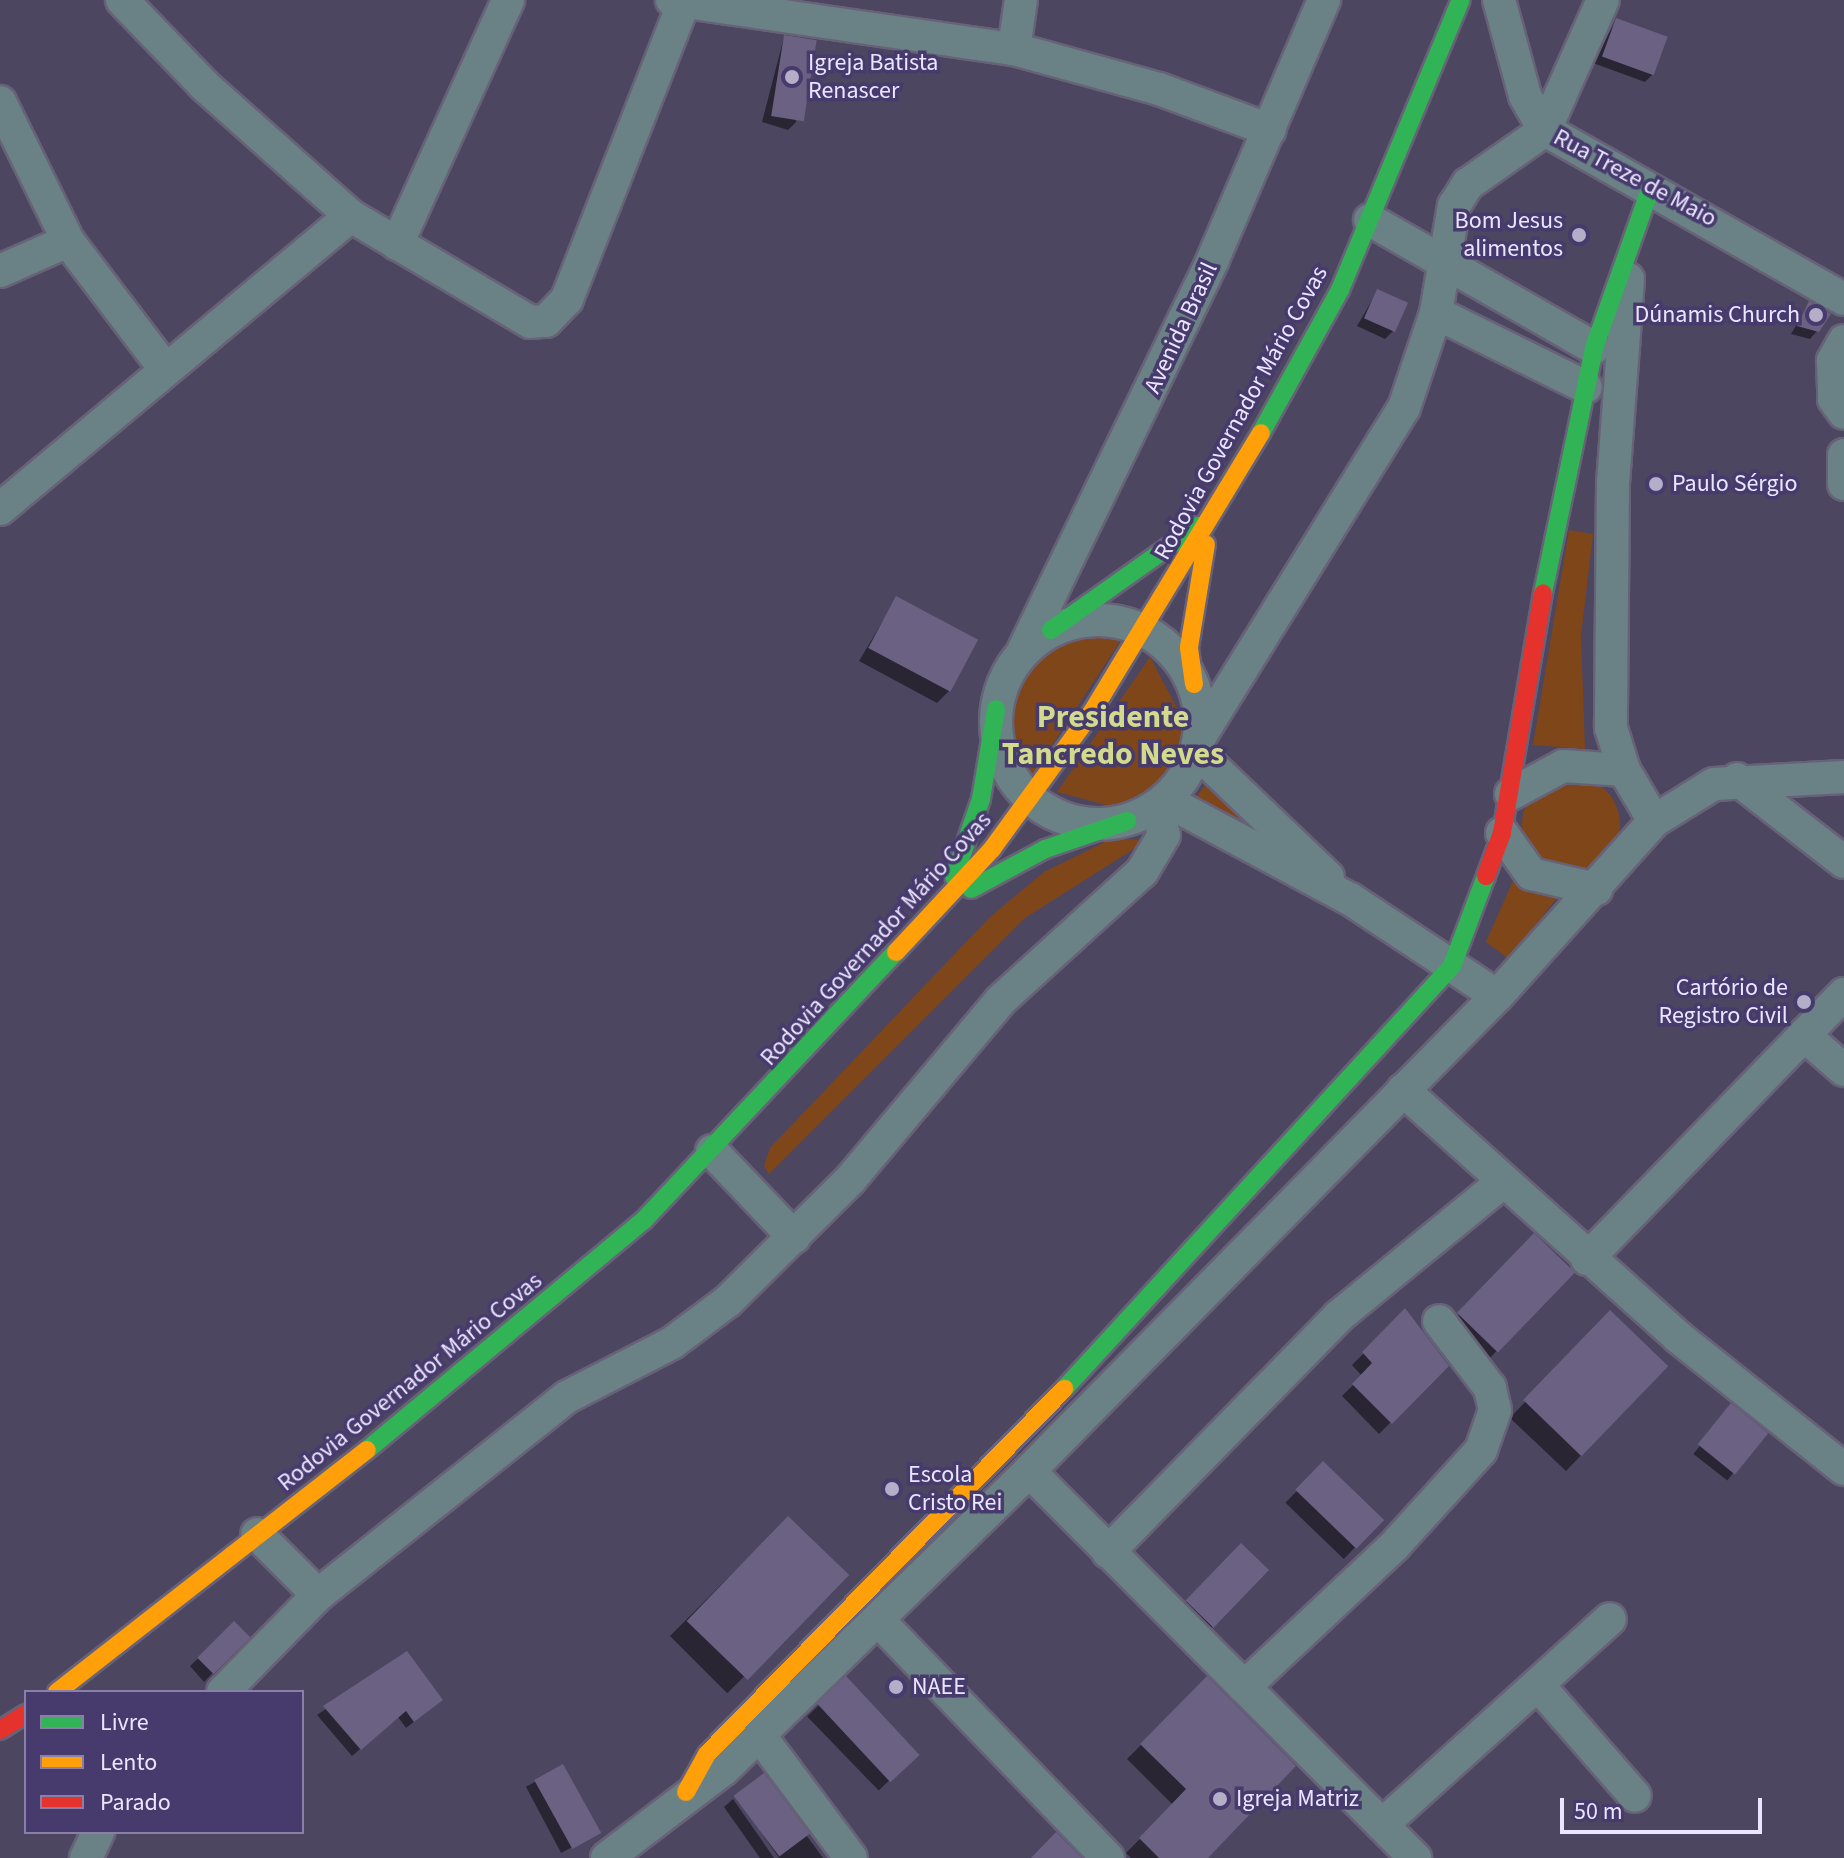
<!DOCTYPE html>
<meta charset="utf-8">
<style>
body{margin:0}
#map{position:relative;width:1844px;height:1858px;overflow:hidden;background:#4d4661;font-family:"Source Sans 3",sans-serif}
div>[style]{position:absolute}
.green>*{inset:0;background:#7f461a}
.round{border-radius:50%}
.shadow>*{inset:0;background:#0007;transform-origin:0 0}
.building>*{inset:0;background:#6b6183;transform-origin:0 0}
.roads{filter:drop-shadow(2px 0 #676278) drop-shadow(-2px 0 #676278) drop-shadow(0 2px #676278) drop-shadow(0 -2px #676278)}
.street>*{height:32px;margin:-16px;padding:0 16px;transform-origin:16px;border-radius:16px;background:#6a8285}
.street>.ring{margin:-16px;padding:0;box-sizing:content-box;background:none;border:32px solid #6a8285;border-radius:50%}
.fast>*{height:18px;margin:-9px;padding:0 9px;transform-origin:9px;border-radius:9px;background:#30b455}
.slow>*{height:18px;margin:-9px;padding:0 9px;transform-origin:9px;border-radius:9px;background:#ff9f0a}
.jam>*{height:18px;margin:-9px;padding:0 9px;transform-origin:9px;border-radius:9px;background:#e5322d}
.dots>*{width:22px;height:22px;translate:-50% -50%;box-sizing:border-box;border:4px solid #473a6d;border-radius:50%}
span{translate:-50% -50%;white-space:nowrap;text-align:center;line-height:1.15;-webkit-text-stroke:7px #473a6d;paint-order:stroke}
.poi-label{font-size:24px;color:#ebe6ff}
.left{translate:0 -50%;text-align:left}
.right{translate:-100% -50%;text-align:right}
.street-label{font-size:24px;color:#ebe6ff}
.district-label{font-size:32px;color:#d1da8d;font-weight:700}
.legend{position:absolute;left:24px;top:1690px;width:280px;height:144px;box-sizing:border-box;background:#473a6d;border:2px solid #897fa7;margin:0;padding:10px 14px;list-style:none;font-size:24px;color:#ebe6ff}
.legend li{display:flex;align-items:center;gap:16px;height:40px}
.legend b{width:40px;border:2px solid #897fa7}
.scale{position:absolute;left:1560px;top:1798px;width:202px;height:36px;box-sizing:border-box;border:4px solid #ebe6ff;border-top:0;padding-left:10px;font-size:24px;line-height:28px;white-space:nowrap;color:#ebe6ff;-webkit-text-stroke:6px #473a6d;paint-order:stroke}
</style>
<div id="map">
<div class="green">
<i style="clip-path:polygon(1569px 530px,1593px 534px,1581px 636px,1585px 749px,1533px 745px)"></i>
<i style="clip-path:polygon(1090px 629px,1121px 640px,1033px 774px,1010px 737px,1006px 705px,1016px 673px,1061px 633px)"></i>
<i style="clip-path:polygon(1150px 657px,1190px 733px,1185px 759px,1169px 784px,1114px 807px,1057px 792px)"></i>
<i class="round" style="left:1522px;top:776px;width:98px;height:98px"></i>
<i style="clip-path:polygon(1210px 779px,1303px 865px,1201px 805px,1196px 797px)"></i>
<i style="clip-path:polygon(1111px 839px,1148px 840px,1025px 918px,769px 1174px,764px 1166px,770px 1148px,990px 917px,1044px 872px)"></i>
<i style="clip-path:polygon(1516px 874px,1560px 894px,1509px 959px,1486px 942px)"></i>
</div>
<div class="shadow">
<i style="clip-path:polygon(1616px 20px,1653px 74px,1645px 82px,1593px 63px)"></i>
<i style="clip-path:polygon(784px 37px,796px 122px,788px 130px,762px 122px)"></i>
<i style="clip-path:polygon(1377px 292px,1393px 331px,1385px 339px,1357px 326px)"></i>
<i style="clip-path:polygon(1809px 304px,1817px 331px,1810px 339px,1791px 334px)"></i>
<i style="clip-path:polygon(896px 599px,949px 691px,937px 703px,859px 661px)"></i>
<i style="left:1534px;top:1236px;width:53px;height:125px;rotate:44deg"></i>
<i style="clip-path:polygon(1405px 1312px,1447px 1366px,1379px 1434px,1342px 1396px,1362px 1376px,1352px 1365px)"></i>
<i style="clip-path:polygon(1594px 1329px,1666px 1366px,1566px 1471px,1510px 1418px)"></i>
<i style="left:1731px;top:1406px;width:43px;height:61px;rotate:38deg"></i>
<i style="left:1323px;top:1464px;width:81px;height:54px;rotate:44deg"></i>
<i style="left:788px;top:1518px;width:81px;height:167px;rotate:45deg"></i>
<i style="left:1241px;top:1545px;width:36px;height:95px;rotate:44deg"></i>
<i style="clip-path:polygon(234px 1624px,247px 1637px,204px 1682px,190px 1666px)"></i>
<i style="clip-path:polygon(406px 1654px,433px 1707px,406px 1728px,398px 1717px,352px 1756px,317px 1715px)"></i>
<i style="left:846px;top:1679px;width:103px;height:54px;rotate:46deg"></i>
<i style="clip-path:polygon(1207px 1679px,1205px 1858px,1131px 1858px,1126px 1853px,1173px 1805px,1127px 1759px)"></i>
<i style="left:563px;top:1767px;width:75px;height:42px;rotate:62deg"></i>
<i style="clip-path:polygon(763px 1776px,823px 1858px,779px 1858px,736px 1796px)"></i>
<i style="clip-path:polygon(733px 1799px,774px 1858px,760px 1858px,724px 1807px)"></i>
</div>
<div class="building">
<i style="left:1616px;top:18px;width:55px;height:41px;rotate:20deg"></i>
<i style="left:784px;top:35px;width:33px;height:82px;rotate:9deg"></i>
<i style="left:1377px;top:289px;width:34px;height:32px;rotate:24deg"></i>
<i style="clip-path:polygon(1809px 301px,1831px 314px,1819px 332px,1797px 326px)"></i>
<i style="left:896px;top:596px;width:93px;height:59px;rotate:28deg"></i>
<i style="left:1534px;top:1233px;width:57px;height:111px;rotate:44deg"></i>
<i style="clip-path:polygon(1405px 1308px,1449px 1366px,1392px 1424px,1352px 1384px,1372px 1363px,1362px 1352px)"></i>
<i style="left:1610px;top:1310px;width:81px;height:125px;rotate:44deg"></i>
<i style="left:1731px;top:1403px;width:48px;height:53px;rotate:39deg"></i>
<i style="left:1323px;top:1461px;width:85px;height:40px;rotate:44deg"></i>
<i style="left:788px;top:1516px;width:85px;height:146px;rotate:44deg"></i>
<i style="left:1241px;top:1543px;width:39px;height:80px;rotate:44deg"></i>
<i style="left:234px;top:1621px;width:23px;height:52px;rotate:45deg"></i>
<i style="clip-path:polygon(407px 1651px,443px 1700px,414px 1722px,406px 1711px,361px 1750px,323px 1706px)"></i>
<i style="left:846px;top:1676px;width:108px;height:40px;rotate:47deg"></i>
<i style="clip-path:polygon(1207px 1676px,1296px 1766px,1208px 1858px,1159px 1858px,1139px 1838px,1186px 1789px,1140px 1744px)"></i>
<i style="left:563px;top:1764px;width:79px;height:33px;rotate:61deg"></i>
<i style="left:764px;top:1773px;width:76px;height:38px;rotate:53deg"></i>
<i style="clip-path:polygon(1056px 1832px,1082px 1858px,1031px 1858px)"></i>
</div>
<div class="roads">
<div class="street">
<i style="left:122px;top:0;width:120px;rotate:46deg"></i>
<i style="left:205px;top:86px;width:195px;rotate:41.7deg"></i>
<i style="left:351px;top:216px;width:208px;rotate:30.6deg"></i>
<i style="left:530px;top:322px;width:16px;rotate:-4deg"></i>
<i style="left:546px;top:321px;width:30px;rotate:-46deg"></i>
<i style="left:567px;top:299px;width:321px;rotate:-68.5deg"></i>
<i style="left:672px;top:0;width:345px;rotate:8.2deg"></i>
<i style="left:1014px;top:49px;width:150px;rotate:15.4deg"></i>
<i style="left:1159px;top:89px;width:118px;rotate:20.3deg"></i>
<i style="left:1499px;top:0;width:99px;rotate:74.8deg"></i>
<i style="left:1525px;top:96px;width:39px;rotate:60deg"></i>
<i style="left:1545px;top:130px;width:343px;rotate:29.5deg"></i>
<i style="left:1014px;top:49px;width:49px;rotate:-81.9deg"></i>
<i style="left:0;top:102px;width:155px;rotate:63.9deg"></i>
<i style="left:68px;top:241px;width:161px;rotate:52.8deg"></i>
<i style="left:1370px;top:220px;width:258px;rotate:29.7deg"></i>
<i style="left:397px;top:244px;width:268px;rotate:-65.5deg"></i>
<i style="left:0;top:271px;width:74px;rotate:-23.8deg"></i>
<i style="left:1628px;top:279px;width:205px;rotate:94.2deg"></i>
<i style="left:1613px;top:483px;width:245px;rotate:90.5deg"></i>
<i style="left:1611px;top:728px;width:44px;rotate:72.8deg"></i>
<i style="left:1624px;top:770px;width:59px;rotate:59.5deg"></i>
<i style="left:1436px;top:313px;width:167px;rotate:26.3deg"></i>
<i style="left:1844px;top:341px;width:23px;rotate:119deg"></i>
<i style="left:1833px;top:361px;width:38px;rotate:88deg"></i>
<i style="left:1834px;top:399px;width:17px;rotate:54deg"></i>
<i style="left:1844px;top:455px;width:29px;rotate:90deg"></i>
<i style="left:0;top:509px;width:457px;rotate:-39.9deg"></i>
<i class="ring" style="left:996px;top:620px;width:172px;height:172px"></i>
<i style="left:1024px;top:649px;width:433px;rotate:-64.1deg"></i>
<i style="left:1213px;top:259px;width:282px;rotate:-66.8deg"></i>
<i style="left:1201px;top:735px;width:385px;rotate:-58.2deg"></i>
<i style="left:1404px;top:408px;width:100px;rotate:-71.4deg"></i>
<i style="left:1436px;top:313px;width:109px;rotate:-80.5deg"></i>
<i style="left:1454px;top:206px;width:26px;rotate:-58deg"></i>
<i style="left:1468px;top:184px;width:94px;rotate:-35deg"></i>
<i style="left:1545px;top:130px;width:142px;rotate:-66deg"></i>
<i style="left:1197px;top:752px;width:181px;rotate:43.7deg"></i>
<i style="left:1737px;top:779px;width:135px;rotate:37.8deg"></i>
<i style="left:1511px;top:794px;width:59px;rotate:-28.3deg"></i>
<i style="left:1563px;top:766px;width:61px;rotate:3.8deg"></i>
<i style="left:1165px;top:800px;width:210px;rotate:28.2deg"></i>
<i style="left:1350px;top:899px;width:176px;rotate:33.4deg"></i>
<i style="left:1502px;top:833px;width:50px;rotate:54.7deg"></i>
<i style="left:1531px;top:874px;width:67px;rotate:13deg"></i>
<i style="left:1804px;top:1035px;width:53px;rotate:41.2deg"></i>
<i style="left:1403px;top:1090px;width:370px;rotate:41.9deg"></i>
<i style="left:1678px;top:1337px;width:212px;rotate:38.5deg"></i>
<i style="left:712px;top:1151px;width:119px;rotate:46.4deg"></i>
<i style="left:1587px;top:1259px;width:369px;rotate:-45.9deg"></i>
<i style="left:1029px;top:1471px;width:547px;rotate:45.07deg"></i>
<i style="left:1108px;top:1552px;width:330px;rotate:-45.6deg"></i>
<i style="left:1339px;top:1316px;width:212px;rotate:-39.3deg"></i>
<i style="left:318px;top:1595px;width:318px;rotate:-38.5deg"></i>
<i style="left:567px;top:1397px;width:118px;rotate:-27.2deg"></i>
<i style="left:672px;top:1343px;width:70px;rotate:-36.9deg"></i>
<i style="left:728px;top:1301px;width:172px;rotate:-44.8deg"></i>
<i style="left:850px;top:1180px;width:234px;rotate:-50deg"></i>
<i style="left:1000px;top:1001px;width:192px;rotate:-42.3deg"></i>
<i style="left:1142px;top:872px;width:43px;rotate:-59.3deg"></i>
<i style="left:1164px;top:835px;width:29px;rotate:-104deg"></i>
<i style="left:878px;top:1620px;width:331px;rotate:46deg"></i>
<i style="left:1538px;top:1685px;width:147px;rotate:48.9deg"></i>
<i style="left:1244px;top:1687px;width:207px;rotate:-43.2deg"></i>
<i style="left:1395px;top:1545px;width:128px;rotate:-47.8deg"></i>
<i style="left:1481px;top:1450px;width:42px;rotate:-70.7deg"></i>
<i style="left:1495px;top:1410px;width:23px;rotate:-103deg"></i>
<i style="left:1490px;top:1388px;width:84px;rotate:-127.3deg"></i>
<i style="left:223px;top:1692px;width:136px;rotate:-45.6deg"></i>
<i style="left:318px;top:1595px;width:86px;rotate:-135deg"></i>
<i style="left:760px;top:1736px;width:152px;rotate:53.3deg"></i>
<i style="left:1382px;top:1825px;width:307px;rotate:-42.1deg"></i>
<i style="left:86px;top:1858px;width:29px;rotate:-65deg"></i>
<i style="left:607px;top:1858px;width:147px;rotate:-37.3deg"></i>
<i style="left:724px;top:1769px;width:426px;rotate:-44.3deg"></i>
<i style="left:1029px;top:1471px;width:667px;rotate:-45.43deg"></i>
<i style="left:1497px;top:996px;width:235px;rotate:-48.1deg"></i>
<i style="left:1654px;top:821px;width:70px;rotate:-31.7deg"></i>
<i style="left:1714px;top:784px;width:130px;rotate:-3.1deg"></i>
</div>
<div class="fast">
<i style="left:1261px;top:433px;width:163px;rotate:-61.1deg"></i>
<i style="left:1340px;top:290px;width:314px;rotate:-67.4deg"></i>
<i style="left:1543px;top:593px;width:250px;rotate:-78.2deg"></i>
<i style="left:1594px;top:348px;width:171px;rotate:-70.5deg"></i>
<i style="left:1051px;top:630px;width:180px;rotate:-35.3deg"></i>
<i style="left:954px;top:877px;width:83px;rotate:-70.9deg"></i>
<i style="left:981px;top:799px;width:91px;rotate:-80.5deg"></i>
<i style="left:971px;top:889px;width:84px;rotate:-28.4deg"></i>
<i style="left:1045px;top:849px;width:87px;rotate:-18.9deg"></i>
<i style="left:1064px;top:1389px;width:574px;rotate:-47.47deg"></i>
<i style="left:1452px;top:966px;width:96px;rotate:-69.3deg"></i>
<i style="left:367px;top:1450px;width:360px;rotate:-39.7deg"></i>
<i style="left:644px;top:1220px;width:368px;rotate:-46.8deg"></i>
</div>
<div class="slow">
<i style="left:1194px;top:684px;width:37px;rotate:-98deg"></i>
<i style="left:1189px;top:647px;width:104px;rotate:-80.6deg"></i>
<i style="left:896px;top:952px;width:141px;rotate:-47deg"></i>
<i style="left:992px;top:849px;width:170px;rotate:-53.9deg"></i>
<i style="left:1092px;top:712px;width:326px;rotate:-58.8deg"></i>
<i style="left:57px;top:1692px;width:393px;rotate:-38deg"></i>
<i style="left:686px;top:1792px;width:43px;rotate:-61.1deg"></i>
<i style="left:707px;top:1754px;width:511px;rotate:-45.63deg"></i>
</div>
<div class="jam">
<i style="left:1486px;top:876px;width:46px;rotate:-69.6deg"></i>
<i style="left:1502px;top:833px;width:243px;rotate:-80.3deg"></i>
<i style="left:0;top:1730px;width:31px;rotate:-32deg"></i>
</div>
</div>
<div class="dots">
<i style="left:792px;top:77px;background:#b4aec8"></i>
<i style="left:1579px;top:235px;background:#b4aec8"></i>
<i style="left:1816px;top:315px;background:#b4aec8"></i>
<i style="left:1656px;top:484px;background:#b4aec8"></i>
<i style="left:1804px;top:1002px;background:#b4aec8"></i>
<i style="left:892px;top:1489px;background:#b4aec8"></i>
<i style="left:896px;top:1687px;background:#b4aec8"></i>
<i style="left:1220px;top:1799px;background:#b4aec8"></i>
</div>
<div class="poi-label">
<span class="left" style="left:808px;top:77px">Igreja Batista<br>Renascer</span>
<span class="right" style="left:1563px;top:235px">Bom Jesus<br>alimentos</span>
<span class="right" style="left:1800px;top:315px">Dúnamis Church</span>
<span class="left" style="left:1672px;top:484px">Paulo Sérgio</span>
<span class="right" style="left:1788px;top:1002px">Cartório de<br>Registro Civil</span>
<span class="left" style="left:908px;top:1489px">Escola<br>Cristo Rei</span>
<span class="left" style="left:912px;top:1687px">NAEE</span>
<span class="left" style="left:1236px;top:1799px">Igreja Matriz</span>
</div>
<div class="street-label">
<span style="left:1635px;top:178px;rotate:28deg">Rua Treze de Maio</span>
<span style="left:1181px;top:328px;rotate:-65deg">Avenida Brasil</span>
<span style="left:1241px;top:413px;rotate:-61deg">Rodovia Governador Mário Covas</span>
<span style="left:876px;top:939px;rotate:-48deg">Rodovia Governador Mário Covas</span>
<span style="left:410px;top:1382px;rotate:-39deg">Rodovia Governador Mário Covas</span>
</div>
<div class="district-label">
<span style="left:1113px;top:736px">Presidente<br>Tancredo Neves</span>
</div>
<ul class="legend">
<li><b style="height:10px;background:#30b455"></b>Livre</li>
<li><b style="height:10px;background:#ff9f0a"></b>Lento</li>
<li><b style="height:10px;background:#e5322d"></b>Parado</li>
</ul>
<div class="scale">50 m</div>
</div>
